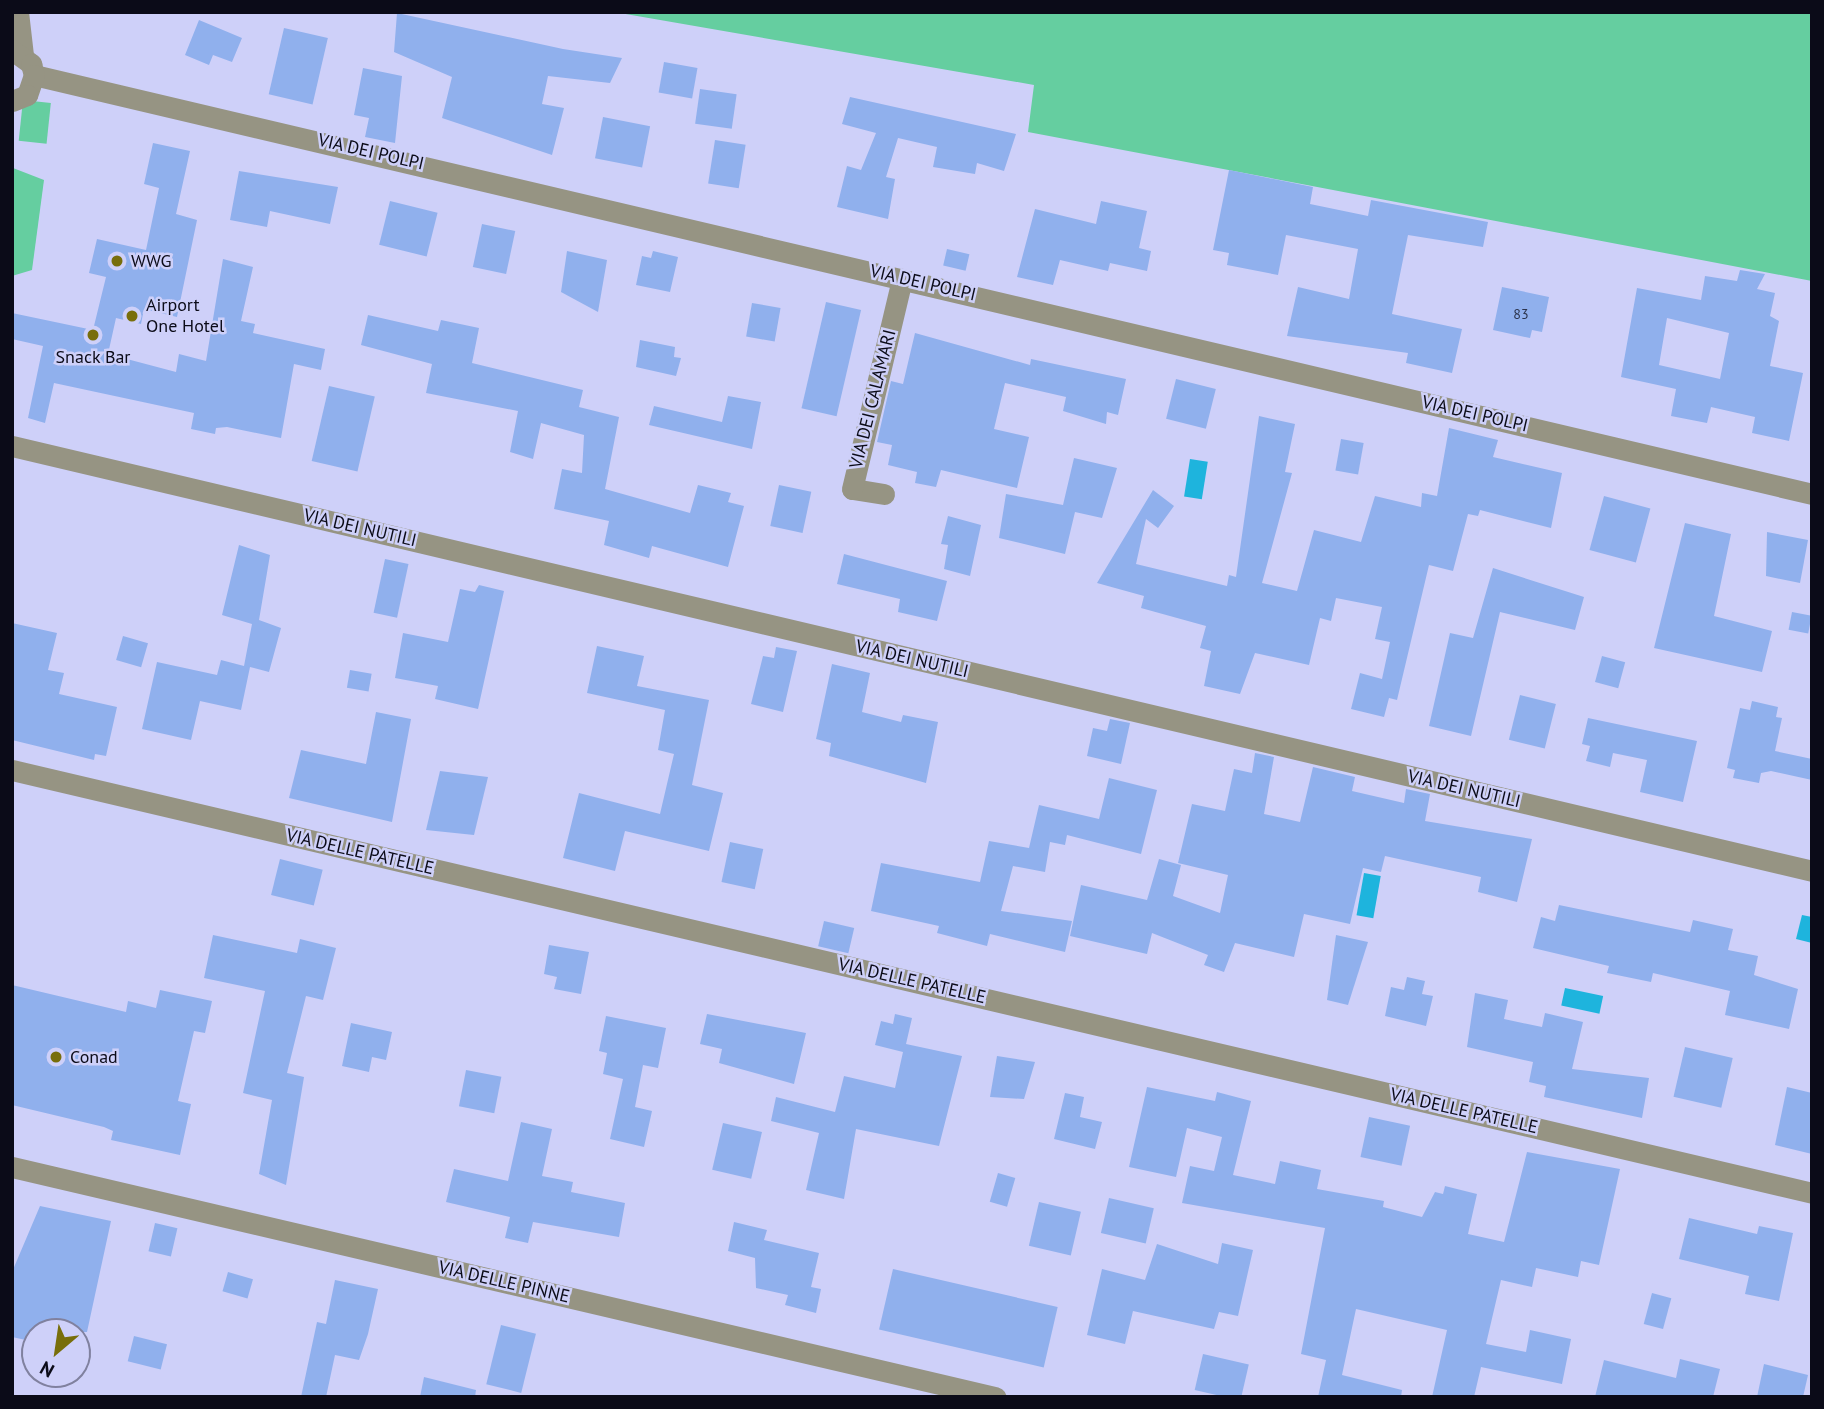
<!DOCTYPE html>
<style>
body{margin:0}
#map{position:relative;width:1824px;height:1409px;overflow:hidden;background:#ced0f9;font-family:"PT Sans",sans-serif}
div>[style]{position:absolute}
.green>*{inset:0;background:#65cea0;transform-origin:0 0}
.water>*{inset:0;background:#1eb4dd;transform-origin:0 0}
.building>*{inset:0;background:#90b0ed;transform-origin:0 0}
.minor>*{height:21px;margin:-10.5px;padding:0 10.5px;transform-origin:10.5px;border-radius:10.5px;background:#969483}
.tertiary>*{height:21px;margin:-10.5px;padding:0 10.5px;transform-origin:10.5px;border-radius:10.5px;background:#969483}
.dots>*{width:19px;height:19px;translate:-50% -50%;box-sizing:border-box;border:4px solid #ced0f9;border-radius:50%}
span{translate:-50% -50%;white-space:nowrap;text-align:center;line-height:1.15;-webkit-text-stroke:5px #ced0f9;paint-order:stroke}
.number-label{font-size:14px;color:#2c344d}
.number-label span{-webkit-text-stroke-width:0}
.street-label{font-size:18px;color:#0b0b18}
.poi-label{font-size:18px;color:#0b0b18}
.left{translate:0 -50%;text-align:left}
.frame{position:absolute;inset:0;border:14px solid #0b0b18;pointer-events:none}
.north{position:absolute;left:21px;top:1318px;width:70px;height:70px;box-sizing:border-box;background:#ced0f9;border:2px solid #80819f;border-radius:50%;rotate:209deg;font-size:19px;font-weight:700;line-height:28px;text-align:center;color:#0b0b18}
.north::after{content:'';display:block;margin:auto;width:24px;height:32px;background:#786e0b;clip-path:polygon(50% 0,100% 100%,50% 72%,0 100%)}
</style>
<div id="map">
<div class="green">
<i style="clip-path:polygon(614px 12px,1812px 12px,1812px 281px,1028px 132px,1034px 85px)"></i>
<i style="left:23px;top:100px;width:28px;height:41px;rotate:6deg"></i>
<i style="clip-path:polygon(13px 168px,44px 180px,32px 270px,12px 276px)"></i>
</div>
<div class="water">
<i style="left:1190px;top:459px;width:18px;height:38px;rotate:9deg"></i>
<i style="left:1364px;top:873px;width:17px;height:43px;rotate:10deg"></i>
<i style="clip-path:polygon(1802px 915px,1812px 917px,1812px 943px,1796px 939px)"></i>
<i style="left:1565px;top:988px;width:39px;height:18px;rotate:12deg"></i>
</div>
<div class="building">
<i style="clip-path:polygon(397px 13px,563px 49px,622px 58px,610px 83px,548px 76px,542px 104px,564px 108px,552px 155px,442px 118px,452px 77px,394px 52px)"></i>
<i style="clip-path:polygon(199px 20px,242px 38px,232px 62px,213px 55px,209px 65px,185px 55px)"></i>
<i style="left:284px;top:28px;width:45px;height:68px;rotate:13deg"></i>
<i style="left:664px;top:62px;width:34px;height:31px;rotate:10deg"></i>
<i style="clip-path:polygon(363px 68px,402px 76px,395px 143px,365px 137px,369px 118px,354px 115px)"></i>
<i style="left:700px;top:89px;width:37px;height:35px;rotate:8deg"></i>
<i style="clip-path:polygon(850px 97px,1016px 134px,1004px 171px,977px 163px,975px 174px,933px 167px,937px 147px,898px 138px,886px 177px,895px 179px,888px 219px,837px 207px,847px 166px,861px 170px,876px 133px,842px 124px)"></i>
<i style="left:603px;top:117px;width:48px;height:42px;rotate:11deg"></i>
<i style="left:715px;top:140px;width:31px;height:44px;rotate:9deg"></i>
<i style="clip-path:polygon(153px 143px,190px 151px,176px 214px,197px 220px,177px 317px,144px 309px,141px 324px,116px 318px,108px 354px,176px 372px,179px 354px,206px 361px,223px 259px,253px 267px,241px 321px,255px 324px,253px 333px,325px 349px,321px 370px,294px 364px,281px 438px,227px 427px,216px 428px,215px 434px,191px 429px,194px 413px,54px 383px,45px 423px,28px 418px,43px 346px,12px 339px,12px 313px,93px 330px,106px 277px,89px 273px,97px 239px,146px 250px,159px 188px,144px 184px)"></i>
<i style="clip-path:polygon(1229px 170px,1313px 187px,1310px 204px,1368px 216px,1371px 200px,1488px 222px,1483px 247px,1408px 235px,1392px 314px,1462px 329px,1452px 373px,1406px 363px,1408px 353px,1287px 336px,1298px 287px,1349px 299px,1358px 249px,1286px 235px,1278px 275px,1227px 265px,1229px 253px,1213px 250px)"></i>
<i style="clip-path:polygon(239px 171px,338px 187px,330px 224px,270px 211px,267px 227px,230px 220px)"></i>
<i style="left:390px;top:201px;width:49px;height:45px;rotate:14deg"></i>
<i style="clip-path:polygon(1101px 201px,1147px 211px,1139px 248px,1151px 251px,1147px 271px,1110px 263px,1108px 271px,1060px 260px,1053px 285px,1017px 277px,1035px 209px,1096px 224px)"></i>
<i style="left:482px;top:224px;width:34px;height:44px;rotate:12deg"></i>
<i style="left:947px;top:249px;width:23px;height:17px;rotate:13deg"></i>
<i style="clip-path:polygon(567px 251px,607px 260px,598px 312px,561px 292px)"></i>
<i style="clip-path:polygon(653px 251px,678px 257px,670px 292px,636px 285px,642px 256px,651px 258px)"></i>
<i style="clip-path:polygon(evenodd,1740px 270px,1765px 274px,1757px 289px,1775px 293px,1770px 316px,1779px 321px,1770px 366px,1803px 373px,1789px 441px,1752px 433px,1755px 417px,1711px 407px,1707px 423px,1671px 416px,1676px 389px,1621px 377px,1637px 288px,1701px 300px,1705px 276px,1737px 281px,1740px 270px,1667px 318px,1729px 333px,1720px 379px,1659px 365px,1667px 318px)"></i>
<i style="clip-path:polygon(1502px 287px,1549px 297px,1542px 332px,1532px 330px,1530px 338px,1493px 330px)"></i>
<i style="left:826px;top:302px;width:36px;height:109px;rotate:13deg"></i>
<i style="left:752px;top:303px;width:29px;height:34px;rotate:10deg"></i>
<i style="clip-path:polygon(368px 315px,438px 331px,441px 320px,479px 328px,472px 363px,583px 390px,579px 407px,619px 417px,605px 489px,690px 513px,698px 485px,731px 493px,728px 502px,744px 506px,728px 567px,652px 546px,649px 558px,604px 545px,609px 521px,554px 509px,562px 469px,582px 473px,584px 435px,541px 423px,533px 459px,510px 452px,518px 411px,426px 393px,432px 364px,361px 345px)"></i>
<i style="clip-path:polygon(915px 333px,1030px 365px,1031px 359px,1126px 379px,1118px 415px,1107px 412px,1106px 424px,1063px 411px,1066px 397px,1005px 383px,994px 429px,1029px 437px,1017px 488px,941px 470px,936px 487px,915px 483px,917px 472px,888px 465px,892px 445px,877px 442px,891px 381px,903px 384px)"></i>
<i style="clip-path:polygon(640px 340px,675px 347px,674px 357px,681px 358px,676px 376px,636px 367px)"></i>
<i style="left:1176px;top:379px;width:41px;height:41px;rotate:14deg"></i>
<i style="left:329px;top:386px;width:47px;height:77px;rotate:13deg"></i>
<i style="clip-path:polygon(728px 396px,761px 402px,752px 449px,649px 425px,654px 406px,722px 422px)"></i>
<i style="clip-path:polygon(1259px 416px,1295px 424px,1285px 472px,1292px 473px,1262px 583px,1297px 591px,1314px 530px,1361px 542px,1375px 496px,1421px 507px,1422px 493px,1437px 496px,1449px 428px,1498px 440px,1493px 457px,1562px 473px,1551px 528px,1480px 510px,1478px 516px,1468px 514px,1453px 571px,1429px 565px,1397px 700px,1389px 698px,1384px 717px,1351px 709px,1360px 673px,1382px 679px,1390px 642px,1375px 639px,1382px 607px,1336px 598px,1331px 621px,1320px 618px,1309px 665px,1255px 653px,1240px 694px,1204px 686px,1211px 651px,1200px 648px,1206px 626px,1141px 608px,1144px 596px,1097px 583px,1153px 490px,1174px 506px,1158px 528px,1146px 519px,1136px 564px,1227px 586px,1229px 575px,1236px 577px)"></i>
<i style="left:1341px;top:439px;width:23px;height:32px;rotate:10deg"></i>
<i style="clip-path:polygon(1074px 458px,1117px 468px,1102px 518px,1075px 512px,1065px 554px,999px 538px,1006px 494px,1063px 505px)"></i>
<i style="left:779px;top:485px;width:33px;height:42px;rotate:12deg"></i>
<i style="left:1604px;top:496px;width:48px;height:56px;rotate:15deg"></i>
<i style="clip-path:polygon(948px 516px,981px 525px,970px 576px,944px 569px,948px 545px,941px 544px)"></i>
<i style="clip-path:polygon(1685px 523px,1731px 534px,1714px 616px,1772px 631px,1762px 672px,1654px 648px)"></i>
<i style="clip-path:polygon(1767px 532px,1808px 540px,1800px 583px,1766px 576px)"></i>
<i style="clip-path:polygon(239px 545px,270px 555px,259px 620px,281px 628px,269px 672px,250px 667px,241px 710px,200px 701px,191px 740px,142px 729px,157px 662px,217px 675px,221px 660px,244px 666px,252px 624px,222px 615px)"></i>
<i style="clip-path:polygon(844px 554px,947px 581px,937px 621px,898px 612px,900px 599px,837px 584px)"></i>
<i style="left:385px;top:559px;width:24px;height:55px;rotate:12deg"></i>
<i style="clip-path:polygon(1493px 568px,1584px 597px,1575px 630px,1500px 612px,1471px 736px,1429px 726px,1450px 633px,1473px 638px)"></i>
<i style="clip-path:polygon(479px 585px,504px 591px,478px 709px,435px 699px,438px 686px,395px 678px,403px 633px,448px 642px,460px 589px,475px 592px)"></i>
<i style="left:1792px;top:612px;width:20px;height:18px;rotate:11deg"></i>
<i style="clip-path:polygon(12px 623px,57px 633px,48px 670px,64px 673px,59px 694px,117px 707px,106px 756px,95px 754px,94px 760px,12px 740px)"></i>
<i style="left:123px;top:636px;width:26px;height:25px;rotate:16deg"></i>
<i style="clip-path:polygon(597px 646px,644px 656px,637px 686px,709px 700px,692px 785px,723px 793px,709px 851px,625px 831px,615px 871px,563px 858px,579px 793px,660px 814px,674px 754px,658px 750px,665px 710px,587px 693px)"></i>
<i style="clip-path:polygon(776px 647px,797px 651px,783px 712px,751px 704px,763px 656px,774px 658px)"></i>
<i style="left:1602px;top:656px;width:24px;height:27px;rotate:15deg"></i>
<i style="clip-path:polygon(832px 664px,870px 673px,862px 712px,901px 722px,903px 715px,938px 722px,926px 783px,829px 756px,831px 743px,816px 739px)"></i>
<i style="left:350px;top:670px;width:22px;height:18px;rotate:10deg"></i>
<i style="left:1520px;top:695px;width:37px;height:46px;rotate:14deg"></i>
<i style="clip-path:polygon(1752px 701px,1778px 707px,1776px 717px,1782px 718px,1775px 751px,1812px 759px,1812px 780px,1771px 771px,1761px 773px,1759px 783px,1733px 778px,1735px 770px,1727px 768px,1740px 708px,1750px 710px)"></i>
<i style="clip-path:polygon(376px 712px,411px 719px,392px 822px,289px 798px,301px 750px,366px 764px)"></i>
<i style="clip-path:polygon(1588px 718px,1697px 741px,1683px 802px,1640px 792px,1647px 760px,1613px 753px,1610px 767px,1586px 761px,1590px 746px,1582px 744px)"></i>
<i style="clip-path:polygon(1110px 719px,1130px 723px,1121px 764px,1087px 756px,1093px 728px,1107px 731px)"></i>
<i style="clip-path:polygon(1255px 753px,1274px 757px,1264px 814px,1300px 822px,1313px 767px,1355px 777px,1352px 791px,1404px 803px,1406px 789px,1430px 794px,1425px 821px,1532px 839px,1517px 902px,1478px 892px,1481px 877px,1385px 856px,1381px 872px,1363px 868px,1350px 924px,1304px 914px,1294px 957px,1235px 943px,1224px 972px,1204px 965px,1208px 955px,1152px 933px,1147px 954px,1070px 936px,1081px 885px,1147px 900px,1159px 859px,1181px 865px,1173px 896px,1220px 913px,1228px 875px,1178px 863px,1192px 804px,1225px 811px,1234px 769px,1252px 773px)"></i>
<i style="clip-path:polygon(440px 771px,488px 777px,474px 835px,426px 830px)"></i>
<i style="clip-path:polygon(1109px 778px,1157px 790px,1141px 854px,1067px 835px,1065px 845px,1050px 842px,1045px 872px,1013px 866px,1001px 911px,1072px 921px,1065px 952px,990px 934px,987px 946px,937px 933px,939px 926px,871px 911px,881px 863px,980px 882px,989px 841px,1029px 848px,1039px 805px,1099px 819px)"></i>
<i style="left:730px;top:842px;width:34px;height:41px;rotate:12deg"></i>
<i style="left:280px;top:859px;width:44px;height:37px;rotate:14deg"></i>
<i style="clip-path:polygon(1559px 905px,1690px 932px,1693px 920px,1733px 929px,1728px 950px,1758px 956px,1754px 975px,1798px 989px,1789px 1029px,1725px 1015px,1730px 991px,1653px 973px,1651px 982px,1607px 973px,1609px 966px,1533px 948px,1541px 917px,1555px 921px)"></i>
<i style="left:824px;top:921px;width:31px;height:26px;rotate:13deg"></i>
<i style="clip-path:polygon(213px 935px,297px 953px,300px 939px,336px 948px,323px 1000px,306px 996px,287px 1073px,304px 1077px,286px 1185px,259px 1174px,272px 1100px,243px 1093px,265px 991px,204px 978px)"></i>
<i style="clip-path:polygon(1336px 935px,1368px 942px,1348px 1005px,1327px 1000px)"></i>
<i style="clip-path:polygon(549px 945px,589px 952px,581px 994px,554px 989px,557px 977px,544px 974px)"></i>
<i style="clip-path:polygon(1407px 977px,1425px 981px,1422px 994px,1433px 996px,1426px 1026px,1385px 1016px,1391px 987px,1404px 990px)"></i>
<i style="clip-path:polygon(12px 985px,126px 1012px,128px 1001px,156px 1008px,160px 990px,212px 1001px,205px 1033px,194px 1031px,178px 1101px,191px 1104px,180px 1155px,111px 1140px,113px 1131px,104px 1127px,12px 1105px)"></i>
<i style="clip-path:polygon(1475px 993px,1508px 1000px,1504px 1019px,1542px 1027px,1545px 1013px,1583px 1022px,1572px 1069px,1649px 1078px,1642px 1118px,1544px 1097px,1546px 1086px,1529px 1082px,1533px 1062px,1467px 1047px)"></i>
<i style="clip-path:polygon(707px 1014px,806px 1033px,794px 1084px,719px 1063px,722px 1049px,700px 1044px)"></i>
<i style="clip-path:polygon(895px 1014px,912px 1018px,906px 1044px,962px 1056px,939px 1146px,856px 1129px,844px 1199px,806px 1190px,819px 1133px,771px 1121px,776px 1097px,835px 1112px,844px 1076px,895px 1088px,903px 1052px,875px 1045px,881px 1021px,893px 1024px)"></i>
<i style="clip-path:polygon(606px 1016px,666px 1028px,658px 1068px,643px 1065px,635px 1107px,652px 1111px,644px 1147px,610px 1139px,623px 1079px,603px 1074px,607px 1053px,599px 1051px)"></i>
<i style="clip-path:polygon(351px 1023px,392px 1032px,386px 1060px,372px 1057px,369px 1072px,342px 1066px)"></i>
<i style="left:1685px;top:1047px;width:49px;height:51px;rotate:13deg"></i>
<i style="clip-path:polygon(997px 1056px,1035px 1062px,1024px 1099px,990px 1097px)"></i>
<i style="left:466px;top:1070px;width:36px;height:37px;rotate:11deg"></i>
<i style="clip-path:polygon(1147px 1087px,1215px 1101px,1217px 1092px,1251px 1101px,1233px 1175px,1275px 1184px,1280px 1161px,1321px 1170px,1317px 1189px,1384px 1201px,1383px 1207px,1422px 1217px,1435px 1192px,1443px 1194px,1445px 1186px,1477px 1194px,1468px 1234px,1504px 1242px,1527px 1152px,1620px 1169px,1599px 1265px,1581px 1261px,1578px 1277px,1536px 1268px,1532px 1287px,1501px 1280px,1486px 1344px,1526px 1352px,1530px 1330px,1571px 1339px,1562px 1384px,1481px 1367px,1474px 1397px,1432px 1397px,1447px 1330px,1356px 1309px,1342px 1375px,1402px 1390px,1401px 1397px,1318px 1397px,1326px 1360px,1301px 1354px,1325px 1228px,1182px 1203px,1190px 1166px,1214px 1171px,1222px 1137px,1187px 1128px,1176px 1177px,1129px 1167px)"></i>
<i style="clip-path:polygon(1787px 1087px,1812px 1093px,1812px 1154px,1775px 1145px)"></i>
<i style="clip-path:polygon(1065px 1093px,1084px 1097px,1080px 1117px,1102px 1122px,1095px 1149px,1054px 1139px)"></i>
<i style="left:1369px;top:1117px;width:42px;height:41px;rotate:12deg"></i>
<i style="clip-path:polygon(521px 1122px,552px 1129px,542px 1176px,573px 1182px,571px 1192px,625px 1203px,619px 1237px,533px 1222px,528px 1243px,505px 1238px,510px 1217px,446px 1202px,454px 1169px,508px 1181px)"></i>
<i style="left:723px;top:1123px;width:40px;height:48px;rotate:13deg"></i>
<i style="left:998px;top:1173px;width:18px;height:30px;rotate:16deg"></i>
<i style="left:1109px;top:1198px;width:46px;height:36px;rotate:13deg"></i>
<i style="left:1039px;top:1202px;width:43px;height:45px;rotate:13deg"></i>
<i style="clip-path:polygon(40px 1206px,111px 1221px,87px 1332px,35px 1332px,35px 1342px,12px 1337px,12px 1272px)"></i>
<i style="clip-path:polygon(1689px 1218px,1757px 1234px,1759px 1226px,1793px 1233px,1779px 1301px,1745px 1294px,1749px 1276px,1679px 1259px)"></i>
<i style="clip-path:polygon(734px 1222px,767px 1230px,764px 1240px,819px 1253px,811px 1287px,821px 1289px,816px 1313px,785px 1305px,788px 1295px,756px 1288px,755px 1258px,728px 1251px)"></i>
<i style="left:155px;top:1223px;width:23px;height:29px;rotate:13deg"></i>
<i style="clip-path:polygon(1222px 1243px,1253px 1250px,1238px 1316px,1219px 1312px,1214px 1329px,1133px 1311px,1125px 1344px,1087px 1335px,1102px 1269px,1145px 1280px,1157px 1244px,1218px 1264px)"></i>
<i style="left:893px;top:1269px;width:169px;height:62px;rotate:13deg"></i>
<i style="left:228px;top:1272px;width:26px;height:20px;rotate:16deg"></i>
<i style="clip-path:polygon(335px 1280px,378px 1289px,368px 1334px,359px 1360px,335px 1355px,326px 1397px,301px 1397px,317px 1322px,326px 1324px)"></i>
<i style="left:1652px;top:1293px;width:20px;height:32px;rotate:15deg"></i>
<i style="left:501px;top:1325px;width:36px;height:61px;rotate:14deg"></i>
<i style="left:134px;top:1336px;width:34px;height:26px;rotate:14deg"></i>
<i style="left:1203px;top:1354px;width:47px;height:37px;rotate:13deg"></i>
<i style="clip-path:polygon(1680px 1359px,1720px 1369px,1713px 1397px,1595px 1397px,1604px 1360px,1676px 1378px)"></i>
<i style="clip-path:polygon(1764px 1364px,1808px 1375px,1803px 1397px,1757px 1397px)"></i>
<i style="clip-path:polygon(424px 1377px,476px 1390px,475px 1397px,420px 1397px)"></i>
</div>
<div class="minor">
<i style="left:34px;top:75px;width:1827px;rotate:13.26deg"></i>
<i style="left:12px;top:446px;width:1849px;rotate:13.28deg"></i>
<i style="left:884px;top:494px;width:32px;rotate:-171deg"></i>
<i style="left:852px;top:489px;width:216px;rotate:-76.6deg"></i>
<i style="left:12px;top:770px;width:1849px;rotate:13.22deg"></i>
<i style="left:12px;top:1167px;width:1010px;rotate:13.17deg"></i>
</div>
<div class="tertiary">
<i style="left:18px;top:12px;width:43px;rotate:83.4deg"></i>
<i style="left:12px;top:50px;width:24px;rotate:36deg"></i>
<i style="left:31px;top:64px;width:11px;rotate:75deg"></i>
<i style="left:34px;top:75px;width:21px;rotate:109deg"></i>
<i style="left:27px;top:95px;width:16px;rotate:158deg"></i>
</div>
<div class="dots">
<i style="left:117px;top:261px;background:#786e0b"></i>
<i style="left:132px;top:316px;background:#786e0b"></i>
<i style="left:93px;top:335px;background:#786e0b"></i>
<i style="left:56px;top:1057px;background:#786e0b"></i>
</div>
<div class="number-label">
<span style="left:1521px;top:314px">83</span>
</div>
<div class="street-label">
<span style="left:371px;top:152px;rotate:13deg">VIA DEI POLPI</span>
<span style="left:923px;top:283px;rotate:13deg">VIA DEI POLPI</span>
<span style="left:873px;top:399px;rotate:-76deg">VIA DEI CALAMARI</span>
<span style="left:1475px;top:414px;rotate:13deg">VIA DEI POLPI</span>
<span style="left:360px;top:528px;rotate:13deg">VIA DEI NUTILI</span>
<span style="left:912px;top:659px;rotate:13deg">VIA DEI NUTILI</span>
<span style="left:1464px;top:789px;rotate:13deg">VIA DEI NUTILI</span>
<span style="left:360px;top:852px;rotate:13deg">VIA DELLE PATELLE</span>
<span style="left:912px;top:981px;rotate:13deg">VIA DELLE PATELLE</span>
<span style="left:1464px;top:1111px;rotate:13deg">VIA DELLE PATELLE</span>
<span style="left:504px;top:1282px;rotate:13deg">VIA DELLE PINNE</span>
</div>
<div class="poi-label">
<span class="left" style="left:131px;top:261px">WWG</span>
<span class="left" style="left:146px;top:316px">Airport<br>One Hotel</span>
<span style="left:93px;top:357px">Snack Bar</span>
<span class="left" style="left:70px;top:1057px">Conad</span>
</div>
<div class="frame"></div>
<div class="north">N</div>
</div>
